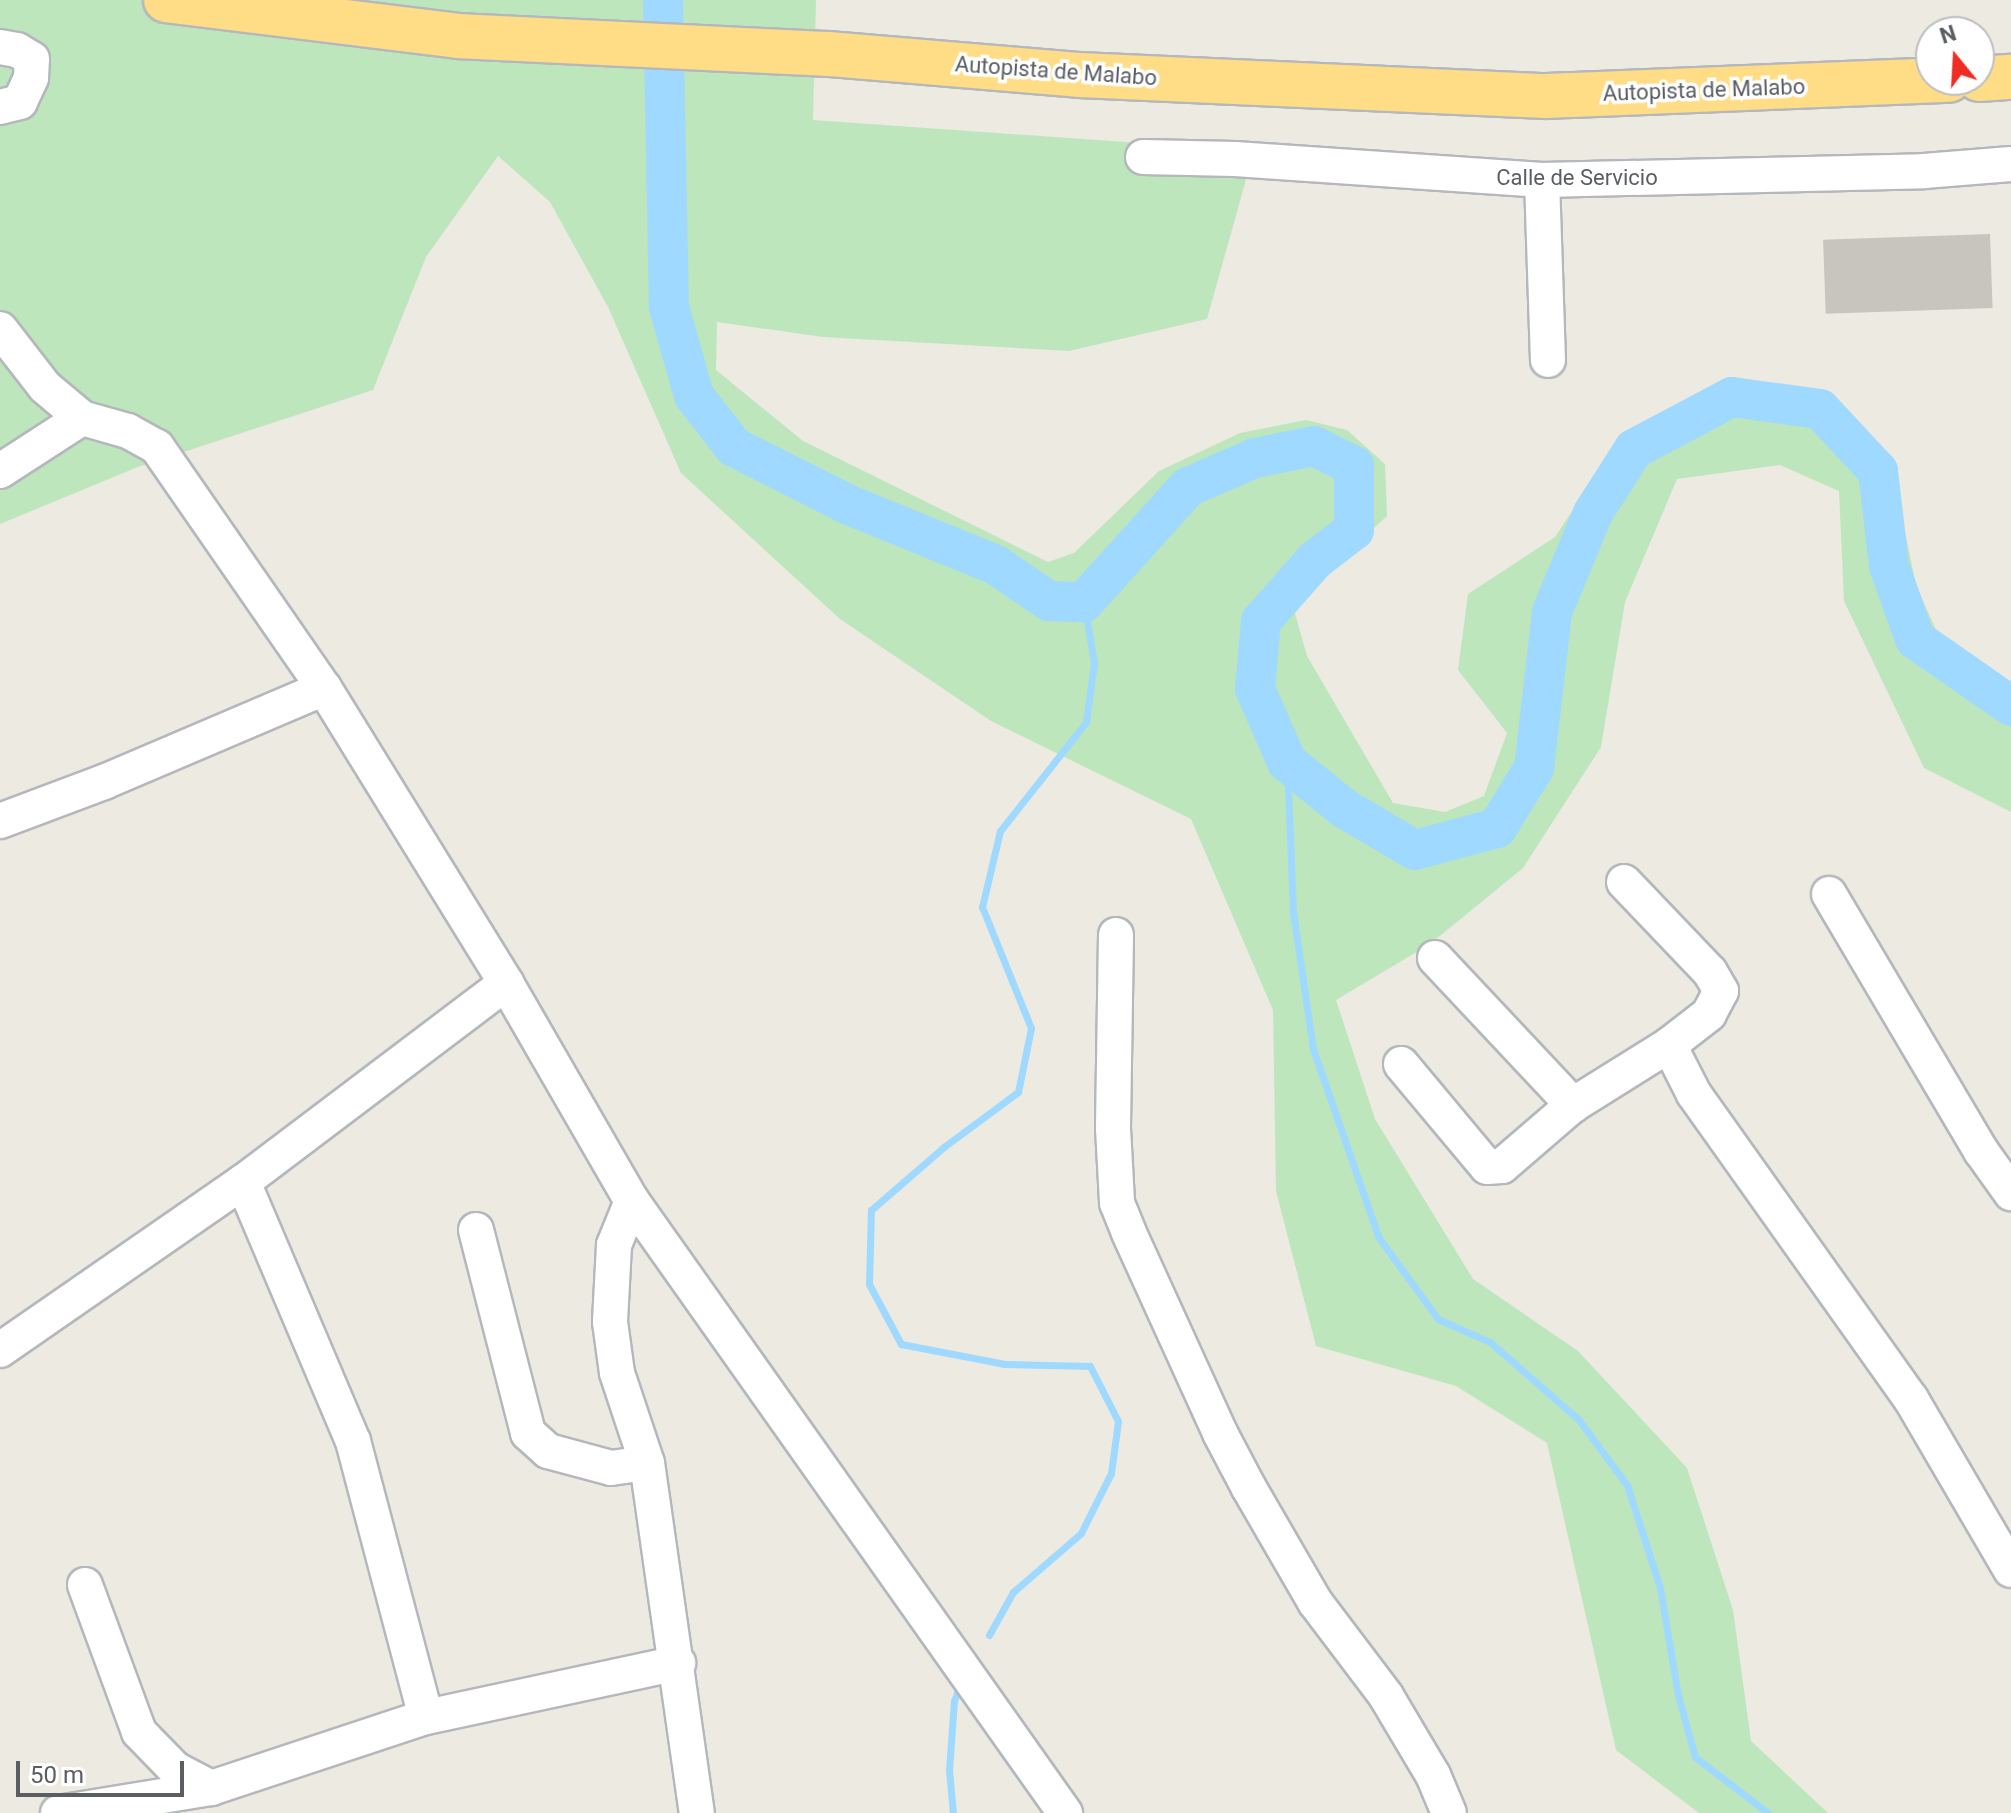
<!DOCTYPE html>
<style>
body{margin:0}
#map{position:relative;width:2011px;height:1813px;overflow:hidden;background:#edeae1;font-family:Roboto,sans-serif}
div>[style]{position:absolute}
.green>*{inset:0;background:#bde6bc}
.stream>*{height:7px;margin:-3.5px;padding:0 3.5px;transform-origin:3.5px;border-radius:3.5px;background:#9fd9ff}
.river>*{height:40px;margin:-20px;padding:0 20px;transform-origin:20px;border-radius:20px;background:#9fd9ff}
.building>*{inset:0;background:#c8c5be;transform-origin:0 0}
.roads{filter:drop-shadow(2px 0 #b4b8bc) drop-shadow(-2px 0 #b4b8bc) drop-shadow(0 2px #b4b8bc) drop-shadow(0 -2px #b4b8bc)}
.minor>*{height:34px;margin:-17px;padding:0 17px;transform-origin:17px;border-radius:17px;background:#fff}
.highway>*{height:44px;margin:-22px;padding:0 22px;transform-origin:22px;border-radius:22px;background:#ffdc86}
span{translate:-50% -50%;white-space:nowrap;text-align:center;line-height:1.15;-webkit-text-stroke:7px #fff;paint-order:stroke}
.street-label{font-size:22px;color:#5a5e63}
.north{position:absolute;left:1915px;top:16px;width:80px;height:80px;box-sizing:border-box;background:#fff;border:2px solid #bdbfc1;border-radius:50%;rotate:342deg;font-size:22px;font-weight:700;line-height:32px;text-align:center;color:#5a5e63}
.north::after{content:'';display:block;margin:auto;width:28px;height:36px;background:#f02d24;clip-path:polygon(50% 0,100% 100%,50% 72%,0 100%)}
.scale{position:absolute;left:16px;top:1761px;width:168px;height:36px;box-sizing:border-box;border:4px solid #5a5e63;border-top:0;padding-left:10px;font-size:24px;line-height:28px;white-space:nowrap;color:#5a5e63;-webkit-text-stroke:6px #fff;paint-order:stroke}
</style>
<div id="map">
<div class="green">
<i style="clip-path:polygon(0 0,816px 0,813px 120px,1254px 151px,1207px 319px,1069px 351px,823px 337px,717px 322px,716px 370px,803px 441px,1048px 562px,1074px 553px,1159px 471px,1240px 433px,1306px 420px,1347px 430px,1385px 464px,1387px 516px,1315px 583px,1295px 613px,1307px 656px,1393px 803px,1445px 812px,1484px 796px,1507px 733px,1458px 670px,1468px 594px,1555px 537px,1604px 463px,1646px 420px,1718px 388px,1824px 391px,1889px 455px,1916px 585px,1948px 657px,2011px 696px,2011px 812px,1924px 768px,1844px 601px,1839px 491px,1780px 465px,1677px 479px,1625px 602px,1601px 747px,1523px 868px,1430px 944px,1336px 1000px,1375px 1119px,1473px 1279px,1578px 1351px,1687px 1468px,1733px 1610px,1751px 1741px,1828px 1813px,1699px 1813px,1616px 1750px,1547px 1443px,1456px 1386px,1316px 1346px,1276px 1191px,1273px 1010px,1191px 819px,991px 721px,840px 619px,681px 473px,608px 307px,550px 202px,498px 156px,426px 257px,373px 390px,138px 467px,0 524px)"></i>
</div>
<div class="stream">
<i style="left:1287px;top:762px;width:150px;rotate:87.7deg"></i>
<i style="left:1293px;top:912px;width:138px;rotate:81.7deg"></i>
<i style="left:1313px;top:1049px;width:200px;rotate:70.8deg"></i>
<i style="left:1379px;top:1238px;width:100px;rotate:53.9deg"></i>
<i style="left:1438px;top:1319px;width:57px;rotate:23.9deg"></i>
<i style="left:1490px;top:1342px;width:118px;rotate:41.2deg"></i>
<i style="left:1579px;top:1420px;width:81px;rotate:53.6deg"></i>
<i style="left:1627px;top:1485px;width:108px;rotate:72.2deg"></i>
<i style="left:1660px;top:1588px;width:109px;rotate:80.5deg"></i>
<i style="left:1678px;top:1695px;width:64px;rotate:74.7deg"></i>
<i style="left:1695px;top:1757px;width:92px;rotate:37.5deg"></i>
<i style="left:989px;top:1635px;width:49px;rotate:-60.8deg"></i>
<i style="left:1013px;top:1592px;width:90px;rotate:-40.9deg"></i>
<i style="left:1081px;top:1533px;width:67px;rotate:-63.4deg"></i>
<i style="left:1111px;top:1473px;width:52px;rotate:-82.3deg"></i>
<i style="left:1118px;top:1421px;width:62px;rotate:-117deg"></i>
<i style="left:1090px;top:1366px;width:85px;rotate:-178.7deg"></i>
<i style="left:1005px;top:1364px;width:106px;rotate:-169.1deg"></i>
<i style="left:901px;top:1344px;width:68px;rotate:-118.1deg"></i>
<i style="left:869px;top:1284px;width:74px;rotate:-88.5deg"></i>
<i style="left:871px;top:1210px;width:98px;rotate:-40.9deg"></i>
<i style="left:945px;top:1146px;width:91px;rotate:-36.5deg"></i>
<i style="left:1018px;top:1092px;width:65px;rotate:-78.5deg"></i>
<i style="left:1031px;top:1028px;width:131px;rotate:-112deg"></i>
<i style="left:982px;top:907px;width:78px;rotate:-76.7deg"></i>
<i style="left:1000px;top:831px;width:139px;rotate:-51.7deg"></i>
<i style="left:1086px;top:722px;width:60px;rotate:-82.3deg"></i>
<i style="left:1094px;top:663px;width:62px;rotate:-99.3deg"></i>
<i style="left:953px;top:1813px;width:43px;rotate:-95.3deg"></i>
<i style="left:949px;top:1770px;width:69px;rotate:-85.9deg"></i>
<i style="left:954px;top:1701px;width:17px;rotate:-69deg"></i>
</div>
<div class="river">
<i style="left:663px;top:0;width:307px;rotate:88.9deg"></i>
<i style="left:669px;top:307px;width:92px;rotate:74.3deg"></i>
<i style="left:694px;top:396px;width:65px;rotate:51.9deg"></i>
<i style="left:734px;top:447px;width:129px;rotate:26.8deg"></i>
<i style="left:849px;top:505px;width:159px;rotate:22.2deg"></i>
<i style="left:996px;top:565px;width:64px;rotate:34.2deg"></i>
<i style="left:1049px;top:601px;width:35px;rotate:2deg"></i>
<i style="left:1084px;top:602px;width:155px;rotate:-47.9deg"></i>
<i style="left:1188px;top:487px;width:73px;rotate:-23.4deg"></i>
<i style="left:1255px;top:458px;width:60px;rotate:-11.5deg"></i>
<i style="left:1314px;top:446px;width:45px;rotate:26.6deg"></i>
<i style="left:1354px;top:466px;width:64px;rotate:90deg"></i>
<i style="left:1354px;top:530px;width:49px;rotate:142.4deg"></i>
<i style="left:1315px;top:560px;width:81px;rotate:131.5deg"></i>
<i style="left:1261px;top:621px;width:68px;rotate:95deg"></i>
<i style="left:1255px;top:689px;width:80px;rotate:66.3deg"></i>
<i style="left:1287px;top:762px;width:75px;rotate:39deg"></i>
<i style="left:1345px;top:809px;width:81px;rotate:30.4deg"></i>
<i style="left:1415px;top:850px;width:85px;rotate:-15deg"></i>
<i style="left:1497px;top:828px;width:70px;rotate:-58.3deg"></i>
<i style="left:1534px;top:768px;width:157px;rotate:-83.4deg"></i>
<i style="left:1552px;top:612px;width:107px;rotate:-67.5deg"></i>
<i style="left:1593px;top:513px;width:76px;rotate:-57.4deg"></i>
<i style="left:1634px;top:449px;width:111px;rotate:-28deg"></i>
<i style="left:1732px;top:397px;width:89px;rotate:7.8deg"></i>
<i style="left:1820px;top:409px;width:85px;rotate:46.9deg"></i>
<i style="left:1878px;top:471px;width:96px;rotate:83.4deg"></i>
<i style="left:1889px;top:566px;width:77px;rotate:70.4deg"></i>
<i style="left:1915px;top:639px;width:117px;rotate:34.9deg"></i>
</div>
<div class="building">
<i style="left:1990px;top:234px;width:74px;height:167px;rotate:88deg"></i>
</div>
<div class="roads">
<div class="minor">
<i style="left:0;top:47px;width:17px;rotate:10deg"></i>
<i style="left:17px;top:50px;width:17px;rotate:31deg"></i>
<i style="left:32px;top:59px;width:19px;rotate:93deg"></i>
<i style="left:31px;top:78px;width:26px;rotate:115deg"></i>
<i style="left:20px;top:102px;width:21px;rotate:166deg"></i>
<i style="left:1143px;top:157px;width:92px;rotate:1.2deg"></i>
<i style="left:1235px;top:159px;width:308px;rotate:3.9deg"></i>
<i style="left:1542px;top:180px;width:382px;rotate:-1.3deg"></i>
<i style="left:1924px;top:171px;width:87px;rotate:-4.6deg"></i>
<i style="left:1542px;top:180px;width:180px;rotate:88.1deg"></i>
<i style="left:0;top:329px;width:73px;rotate:52.2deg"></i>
<i style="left:45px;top:387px;width:48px;rotate:40deg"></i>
<i style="left:82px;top:418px;width:48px;rotate:15.8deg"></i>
<i style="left:128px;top:431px;width:33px;rotate:29deg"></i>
<i style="left:157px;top:447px;width:293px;rotate:55.3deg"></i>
<i style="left:324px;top:688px;width:347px;rotate:58.3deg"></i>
<i style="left:506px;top:983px;width:252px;rotate:60deg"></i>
<i style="left:632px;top:1201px;width:750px;rotate:54.72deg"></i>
<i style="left:0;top:471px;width:98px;rotate:-32.9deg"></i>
<i style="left:0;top:821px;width:111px;rotate:-20.6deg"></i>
<i style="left:104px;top:782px;width:239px;rotate:-23.1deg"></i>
<i style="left:1624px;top:882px;width:124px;rotate:46.3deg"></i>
<i style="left:1710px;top:972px;width:22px;rotate:60deg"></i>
<i style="left:1721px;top:991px;width:26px;rotate:118deg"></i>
<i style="left:1709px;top:1014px;width:51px;rotate:142.2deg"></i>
<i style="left:1829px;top:894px;width:299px;rotate:59.4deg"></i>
<i style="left:1981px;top:1151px;width:52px;rotate:54.5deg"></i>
<i style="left:1116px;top:935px;width:193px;rotate:90.9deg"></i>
<i style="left:1113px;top:1128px;width:75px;rotate:86.9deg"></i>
<i style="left:1117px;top:1203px;width:32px;rotate:68deg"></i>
<i style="left:1129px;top:1233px;width:220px;rotate:65.5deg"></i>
<i style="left:1220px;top:1433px;width:62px;rotate:62.2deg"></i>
<i style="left:1249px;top:1488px;width:132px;rotate:59.9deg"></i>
<i style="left:1315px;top:1602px;width:118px;rotate:52.9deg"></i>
<i style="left:1386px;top:1696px;width:92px;rotate:59.3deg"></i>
<i style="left:1433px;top:1775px;width:41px;rotate:67.2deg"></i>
<i style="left:1435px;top:958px;width:202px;rotate:46.8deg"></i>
<i style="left:1401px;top:1064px;width:134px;rotate:50.1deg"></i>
<i style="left:1487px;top:1167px;width:15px;rotate:-4deg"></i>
<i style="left:1502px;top:1166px;width:94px;rotate:-40.7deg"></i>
<i style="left:1573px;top:1105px;width:113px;rotate:-32deg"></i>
<i style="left:1669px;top:1045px;width:55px;rotate:63deg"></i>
<i style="left:1694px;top:1094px;width:374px;rotate:54.6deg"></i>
<i style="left:1911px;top:1399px;width:198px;rotate:59.7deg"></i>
<i style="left:243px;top:1182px;width:281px;rotate:67deg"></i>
<i style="left:353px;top:1441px;width:285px;rotate:75.2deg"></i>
<i style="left:632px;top:1201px;width:48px;rotate:112.2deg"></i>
<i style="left:614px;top:1245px;width:77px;rotate:93deg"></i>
<i style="left:610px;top:1322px;width:51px;rotate:82.2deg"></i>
<i style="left:617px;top:1373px;width:95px;rotate:71.6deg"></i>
<i style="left:647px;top:1463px;width:354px;rotate:81.9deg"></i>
<i style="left:476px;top:1230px;width:210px;rotate:75.6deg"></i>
<i style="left:528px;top:1433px;width:27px;rotate:42deg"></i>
<i style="left:548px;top:1451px;width:65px;rotate:15.1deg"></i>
<i style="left:611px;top:1468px;width:36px;rotate:-8deg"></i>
<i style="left:0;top:1350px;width:295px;rotate:-34.7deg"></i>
<i style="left:243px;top:1182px;width:330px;rotate:-37.1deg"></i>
<i style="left:85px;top:1585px;width:157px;rotate:69.8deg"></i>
<i style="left:139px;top:1732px;width:52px;rotate:45.8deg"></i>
<i style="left:175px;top:1769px;width:41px;rotate:27.8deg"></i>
<i style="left:211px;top:1788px;width:226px;rotate:-18.3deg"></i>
<i style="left:426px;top:1717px;width:258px;rotate:-12.1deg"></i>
<i style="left:58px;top:1813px;width:155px;rotate:-9.3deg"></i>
</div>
<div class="highway">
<i style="left:166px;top:0;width:295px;rotate:7deg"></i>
<i style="left:459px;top:36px;width:370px;rotate:2.8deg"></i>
<i style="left:829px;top:54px;width:252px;rotate:4.8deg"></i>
<i style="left:1080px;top:75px;width:466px;rotate:2.6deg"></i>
<i style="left:1546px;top:96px;width:403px;rotate:-2.3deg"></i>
<i style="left:1979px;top:79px;width:32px;rotate:-4deg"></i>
</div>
</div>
<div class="street-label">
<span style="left:1056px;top:71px;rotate:4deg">Autopista de Malabo</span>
<span style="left:1704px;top:90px;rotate:-2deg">Autopista de Malabo</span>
<span style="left:1577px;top:178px">Calle de Servicio</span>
</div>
<div class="north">N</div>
<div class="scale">50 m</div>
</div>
